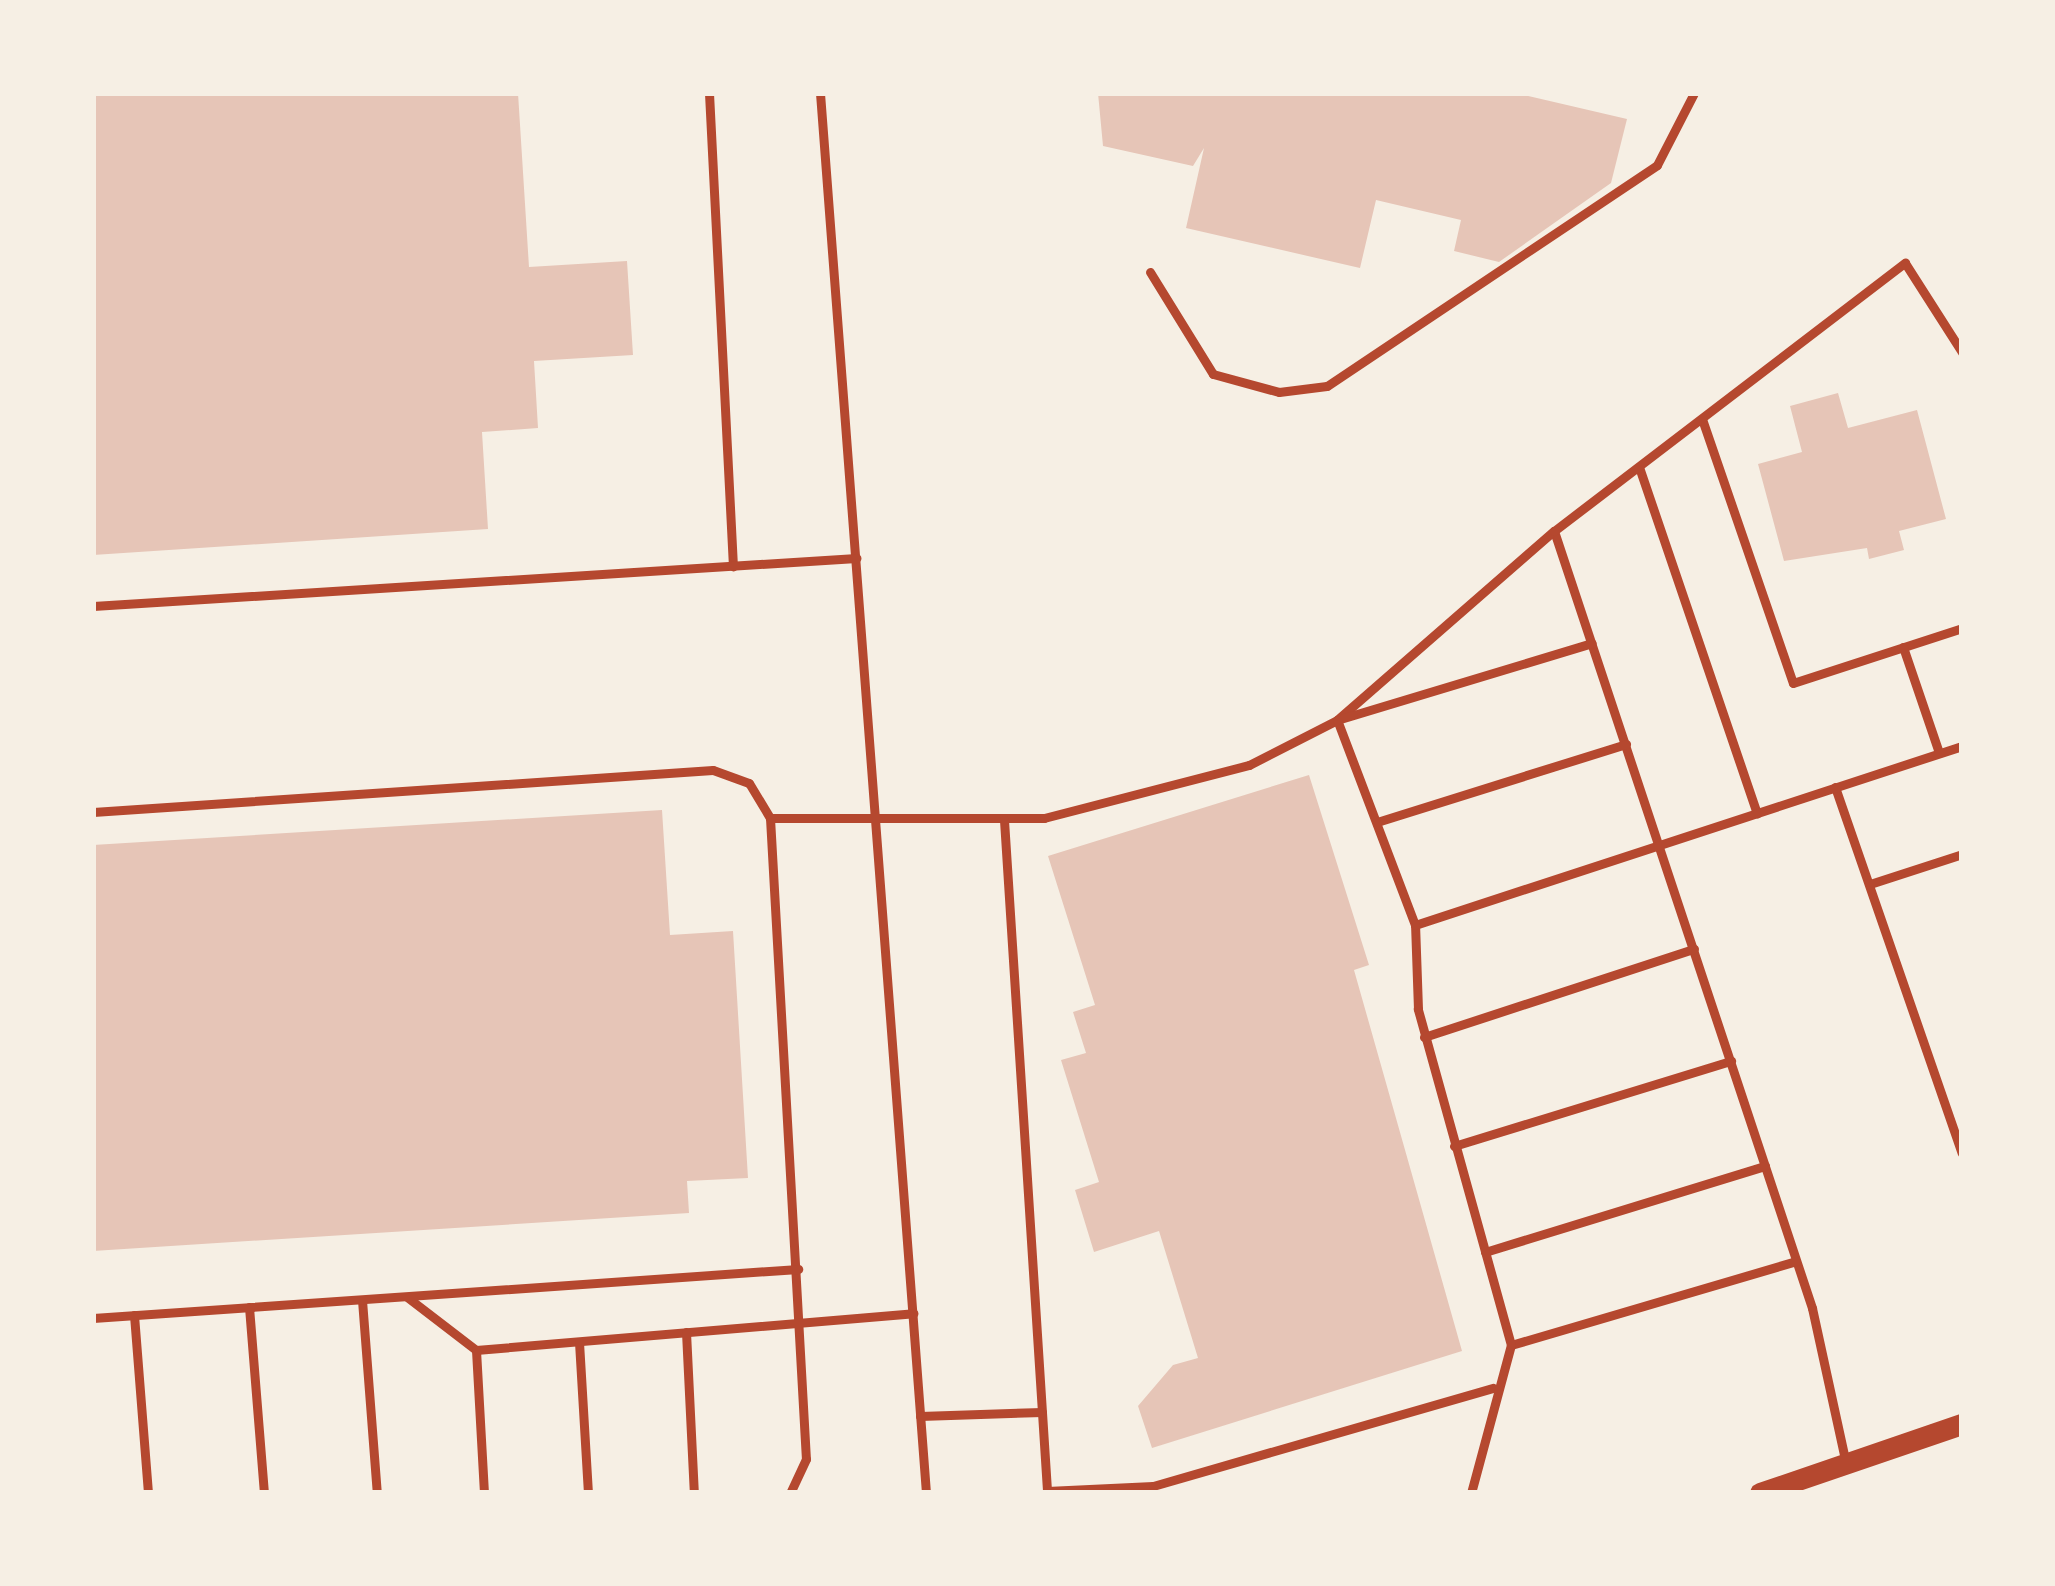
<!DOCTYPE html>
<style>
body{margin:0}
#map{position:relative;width:2055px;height:1586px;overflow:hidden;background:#f6efe4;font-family:Signika,sans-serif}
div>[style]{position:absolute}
.building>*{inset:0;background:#e6c5b7}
.service>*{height:9px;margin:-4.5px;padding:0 4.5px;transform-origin:4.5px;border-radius:4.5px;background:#b5482f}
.tertiary>*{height:21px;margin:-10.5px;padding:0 10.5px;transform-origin:10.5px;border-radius:10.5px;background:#b5482f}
span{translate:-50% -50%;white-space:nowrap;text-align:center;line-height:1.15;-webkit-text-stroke:10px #f6efe4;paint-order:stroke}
.frame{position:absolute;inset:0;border:96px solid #f6efe4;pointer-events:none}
</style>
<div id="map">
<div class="building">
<i style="clip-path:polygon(93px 93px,518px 93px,529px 267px,627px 261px,633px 355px,534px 361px,538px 428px,482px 432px,488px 529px,93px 555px)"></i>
<i style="clip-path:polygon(1098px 93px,1515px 93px,1627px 119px,1611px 183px,1499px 262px,1454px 251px,1461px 220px,1376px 200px,1360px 268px,1186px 228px,1204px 148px,1193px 166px,1103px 146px)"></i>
<i style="clip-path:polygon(1838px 393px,1848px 428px,1917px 410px,1946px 519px,1899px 531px,1904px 550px,1869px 559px,1867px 548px,1784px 561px,1758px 464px,1802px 452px,1790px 406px)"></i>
<i style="clip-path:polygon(1309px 775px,1369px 965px,1354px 970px,1462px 1351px,1152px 1448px,1138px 1406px,1173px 1365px,1198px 1358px,1159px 1231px,1094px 1252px,1075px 1190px,1099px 1182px,1061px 1060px,1086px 1053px,1073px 1012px,1095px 1005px,1048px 856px)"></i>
<i style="clip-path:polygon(662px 810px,670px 935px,733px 931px,748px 1178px,687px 1181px,689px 1213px,93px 1251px,93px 845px)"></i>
</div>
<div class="service">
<i style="left:709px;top:93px;width:474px;rotate:87.1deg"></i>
<i style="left:820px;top:93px;width:1404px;rotate:85.67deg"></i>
<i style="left:1150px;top:272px;width:120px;rotate:58.3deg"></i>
<i style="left:1213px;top:374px;width:68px;rotate:15.3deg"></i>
<i style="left:1279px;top:392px;width:48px;rotate:-7.1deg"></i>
<i style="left:1327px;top:386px;width:397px;rotate:-33.8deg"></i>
<i style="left:1657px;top:165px;width:81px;rotate:-62.8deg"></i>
<i style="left:1702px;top:419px;width:279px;rotate:71deg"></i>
<i style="left:1793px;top:683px;width:178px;rotate:-18deg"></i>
<i style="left:1639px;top:467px;width:366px;rotate:71.2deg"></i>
<i style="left:1554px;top:531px;width:819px;rotate:71.63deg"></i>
<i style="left:1812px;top:1308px;width:160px;rotate:77.7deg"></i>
<i style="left:93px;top:606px;width:765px;rotate:-3.6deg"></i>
<i style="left:1903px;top:647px;width:112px;rotate:71.2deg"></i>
<i style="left:1835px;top:787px;width:387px;rotate:70.9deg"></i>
<i style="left:93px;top:812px;width:621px;rotate:-3.88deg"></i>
<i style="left:713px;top:770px;width:38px;rotate:20deg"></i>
<i style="left:749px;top:783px;width:41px;rotate:59deg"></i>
<i style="left:770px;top:818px;width:274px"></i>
<i style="left:1044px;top:818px;width:212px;rotate:-14.5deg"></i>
<i style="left:1249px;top:765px;width:99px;rotate:-27.1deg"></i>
<i style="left:1337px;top:720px;width:288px;rotate:-41.1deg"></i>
<i style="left:1554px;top:531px;width:442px;rotate:-37.4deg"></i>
<i style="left:1905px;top:263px;width:106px;rotate:57.4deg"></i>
<i style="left:770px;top:818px;width:642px;rotate:86.79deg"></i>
<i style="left:806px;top:1459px;width:38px;rotate:115deg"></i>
<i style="left:1004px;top:820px;width:672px;rotate:86.33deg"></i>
<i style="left:1047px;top:1491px;width:106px;rotate:-2.7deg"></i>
<i style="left:1153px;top:1486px;width:354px;rotate:-16.1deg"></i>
<i style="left:1377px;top:822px;width:261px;rotate:-17.4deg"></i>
<i style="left:1873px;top:883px;width:94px;rotate:-18deg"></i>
<i style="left:1415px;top:925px;width:576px;rotate:-18.12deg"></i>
<i style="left:1424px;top:1037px;width:284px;rotate:-18.1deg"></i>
<i style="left:1454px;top:1146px;width:290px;rotate:-17.1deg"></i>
<i style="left:1485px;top:1252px;width:293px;rotate:-17.1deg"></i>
<i style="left:407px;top:1297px;width:87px;rotate:37.5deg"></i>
<i style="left:476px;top:1350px;width:439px;rotate:-4.8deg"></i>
<i style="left:362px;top:1300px;width:194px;rotate:85.6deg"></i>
<i style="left:249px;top:1307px;width:187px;rotate:85.4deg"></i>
<i style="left:134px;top:1315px;width:179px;rotate:85.5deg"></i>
<i style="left:93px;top:1318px;width:707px;rotate:-3.98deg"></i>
<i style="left:686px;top:1332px;width:161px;rotate:87.2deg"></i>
<i style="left:579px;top:1342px;width:151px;rotate:86.6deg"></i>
<i style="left:1511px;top:1345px;width:297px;rotate:-16.4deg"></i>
<i style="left:476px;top:1350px;width:143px;rotate:86.8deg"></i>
<i style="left:920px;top:1416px;width:122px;rotate:-1.9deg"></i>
<i style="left:1471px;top:1493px;width:153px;rotate:-74.9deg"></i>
<i style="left:1511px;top:1345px;width:349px;rotate:-105.5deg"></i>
<i style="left:1418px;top:1009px;width:84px;rotate:-92deg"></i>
<i style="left:1415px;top:925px;width:219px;rotate:-110.8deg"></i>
<i style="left:1337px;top:720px;width:266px;rotate:-16.8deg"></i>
</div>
<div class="tertiary">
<i style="left:1760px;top:1493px;width:213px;rotate:-18.9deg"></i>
</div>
<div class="frame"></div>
</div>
